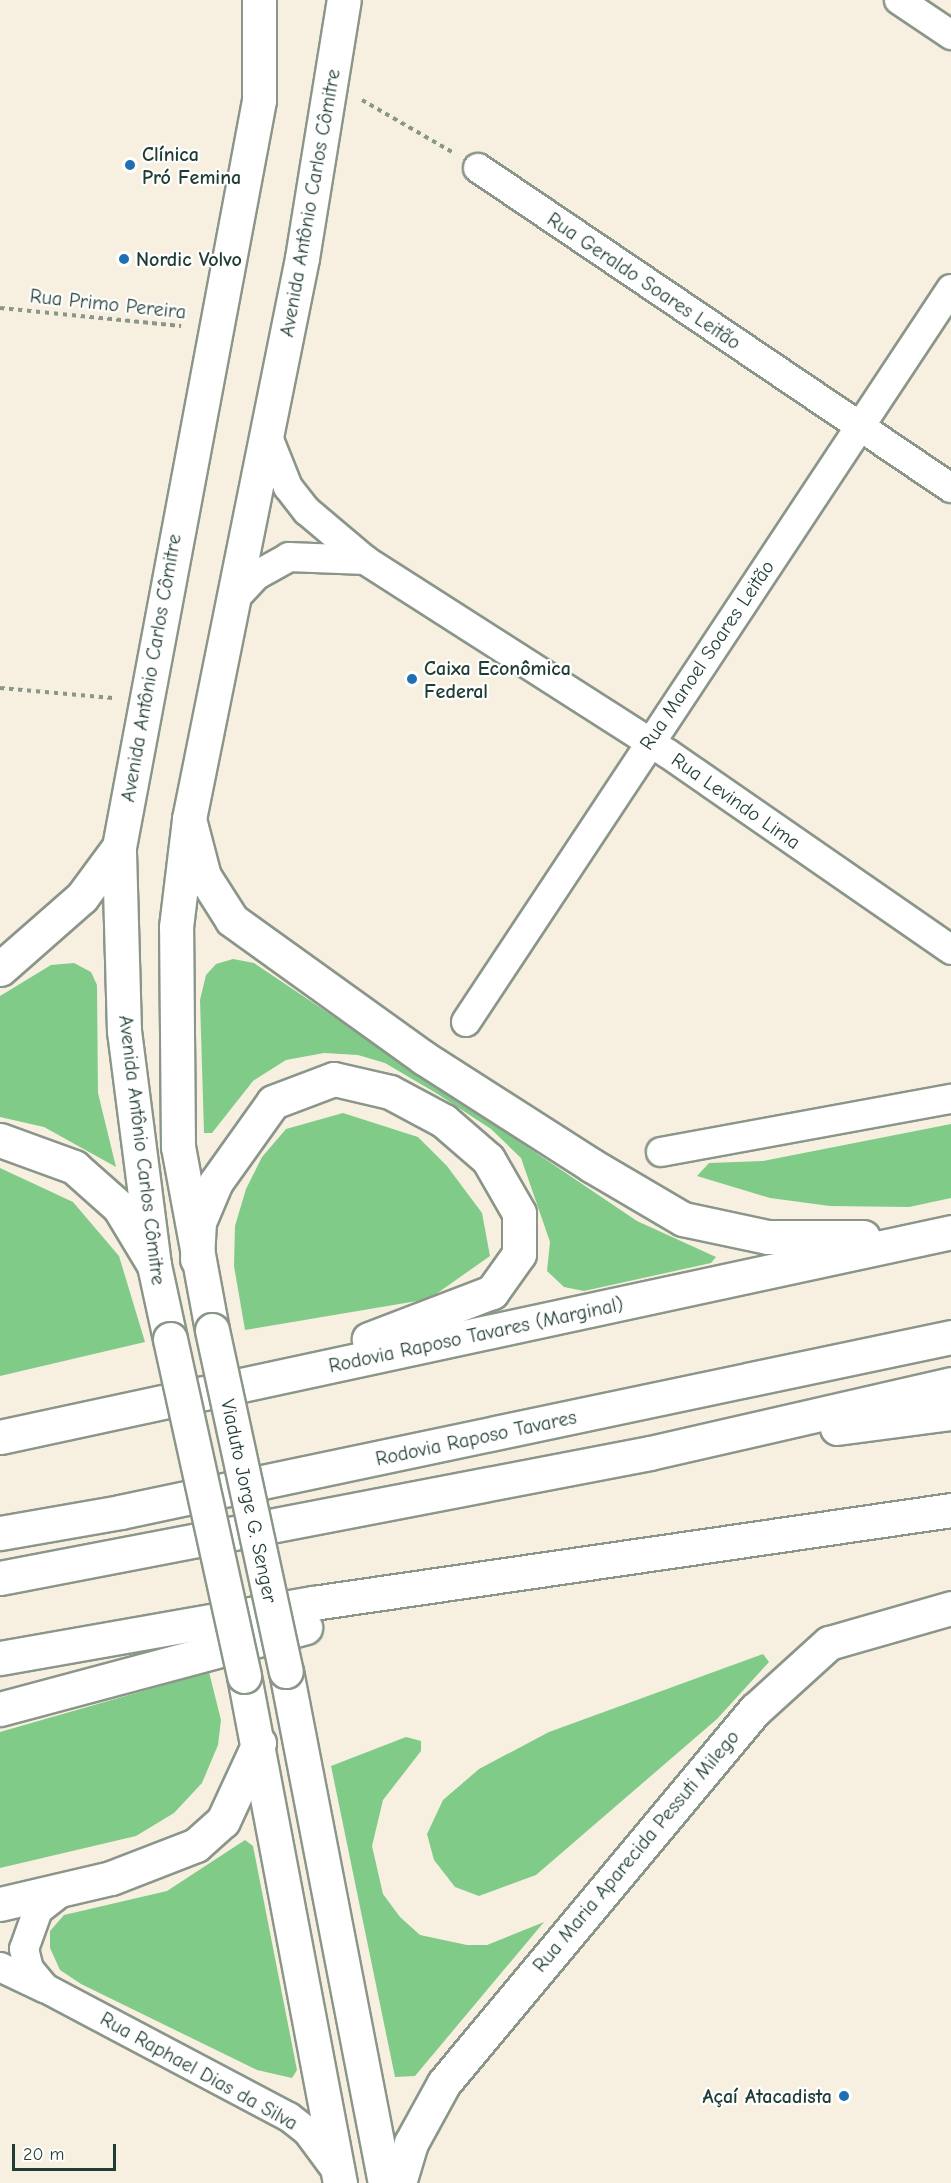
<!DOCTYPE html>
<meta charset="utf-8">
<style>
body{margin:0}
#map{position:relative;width:951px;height:2183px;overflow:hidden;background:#f7f0e0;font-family:"Comic Neue",sans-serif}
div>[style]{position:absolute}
.green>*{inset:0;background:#81cb89}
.path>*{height:4px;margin-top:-2px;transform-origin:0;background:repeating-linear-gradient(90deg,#8b968a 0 4.5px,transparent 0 9px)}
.roads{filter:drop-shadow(2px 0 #8b968a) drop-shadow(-2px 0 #8b968a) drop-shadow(0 2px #8b968a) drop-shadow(0 -2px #8b968a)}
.minor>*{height:28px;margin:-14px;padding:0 14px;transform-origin:14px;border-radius:14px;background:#fff}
.secondary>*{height:33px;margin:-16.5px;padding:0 16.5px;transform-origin:16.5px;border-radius:16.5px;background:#fff}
.trunk>*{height:33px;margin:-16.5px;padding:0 16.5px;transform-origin:16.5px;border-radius:16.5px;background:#fff}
.motorway>*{height:33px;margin:-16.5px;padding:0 16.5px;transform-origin:16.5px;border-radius:16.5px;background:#fff}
.bridges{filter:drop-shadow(2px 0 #8b968a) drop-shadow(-2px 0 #8b968a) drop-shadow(0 2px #8b968a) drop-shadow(0 -2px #8b968a)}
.secondary-bridge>*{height:33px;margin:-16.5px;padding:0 16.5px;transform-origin:16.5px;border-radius:16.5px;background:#fff}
.dots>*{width:16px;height:16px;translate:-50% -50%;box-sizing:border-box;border:3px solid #fff;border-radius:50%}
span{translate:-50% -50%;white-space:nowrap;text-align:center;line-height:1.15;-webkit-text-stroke:4.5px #fff;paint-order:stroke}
.poi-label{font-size:20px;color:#1f3d34;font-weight:700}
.left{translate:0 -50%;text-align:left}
.right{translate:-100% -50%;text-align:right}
.street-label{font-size:20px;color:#1f3d34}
.scale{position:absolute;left:12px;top:2144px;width:104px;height:27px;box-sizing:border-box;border:3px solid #1f3d34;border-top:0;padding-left:8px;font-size:18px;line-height:21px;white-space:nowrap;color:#1f3d34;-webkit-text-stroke:4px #fff;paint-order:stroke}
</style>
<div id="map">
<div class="green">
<i style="clip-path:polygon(233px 959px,254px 963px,637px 1221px,716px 1257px,711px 1263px,584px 1291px,564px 1287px,547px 1271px,550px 1242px,521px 1158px,491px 1129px,436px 1093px,385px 1063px,358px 1055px,324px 1053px,286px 1060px,253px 1081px,212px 1133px,204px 1133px,200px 1000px,206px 975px,216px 964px)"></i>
<i style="clip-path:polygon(74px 963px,91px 972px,97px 985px,98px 1093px,116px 1167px,44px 1127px,0 1117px,0 996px,51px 965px)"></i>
<i style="clip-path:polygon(343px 1113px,418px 1137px,447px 1166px,482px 1213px,490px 1256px,429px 1299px,245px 1330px,234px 1266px,235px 1226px,246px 1189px,262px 1157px,286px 1129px)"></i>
<i style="clip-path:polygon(951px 1124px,951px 1198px,909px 1207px,830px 1206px,770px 1198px,697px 1176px,709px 1163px,763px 1161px)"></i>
<i style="clip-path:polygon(0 1168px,73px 1202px,119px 1256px,145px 1342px,0 1376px)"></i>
<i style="clip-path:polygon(763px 1654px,769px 1662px,717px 1719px,536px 1875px,479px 1896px,455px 1887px,434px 1860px,427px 1834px,443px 1800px,479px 1769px,549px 1732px)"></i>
<i style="clip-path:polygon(209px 1672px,221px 1720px,218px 1745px,202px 1783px,174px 1813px,136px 1836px,0 1868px,0 1732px)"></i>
<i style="clip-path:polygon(406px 1737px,421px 1741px,421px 1751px,383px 1800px,372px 1846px,383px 1894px,400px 1917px,420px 1935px,467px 1945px,487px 1945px,544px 1922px,415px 2076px,395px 2077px,331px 1766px)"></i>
<i style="clip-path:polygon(245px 1840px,253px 1846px,297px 2070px,292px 2078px,257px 2070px,81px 1984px,60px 1970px,50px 1948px,50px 1931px,64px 1915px,167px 1891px)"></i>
</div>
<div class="path">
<i style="left:362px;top:100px;width:104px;rotate:30deg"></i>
<i style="left:0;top:308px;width:182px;rotate:5.7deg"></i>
<i style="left:0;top:688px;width:113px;rotate:5.1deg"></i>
</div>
<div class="roads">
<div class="minor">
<i style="left:899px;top:0;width:63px;rotate:33.9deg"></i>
<i style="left:478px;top:168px;width:571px;rotate:34.08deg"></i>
<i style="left:268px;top:437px;width:54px;rotate:68.2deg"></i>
<i style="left:288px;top:487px;width:31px;rotate:52deg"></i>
<i style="left:307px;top:511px;width:76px;rotate:40.2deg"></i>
<i style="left:365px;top:560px;width:358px;rotate:32.6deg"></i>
<i style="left:667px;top:753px;width:346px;rotate:34.7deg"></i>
<i style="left:239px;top:594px;width:26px;rotate:-47deg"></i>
<i style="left:257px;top:575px;width:37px;rotate:-29deg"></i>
<i style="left:289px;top:557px;width:76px;rotate:2.3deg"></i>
<i style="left:466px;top:1022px;width:879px;rotate:-56.51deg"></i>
<i style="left:661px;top:1152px;width:295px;rotate:-10.4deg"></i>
<i style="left:60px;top:1893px;width:28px;rotate:142deg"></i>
<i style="left:38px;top:1910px;width:41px;rotate:109.7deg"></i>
<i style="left:24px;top:1949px;width:21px;rotate:76deg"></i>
<i style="left:29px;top:1969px;width:25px;rotate:50deg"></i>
<i style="left:45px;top:1988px;width:276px;rotate:27.9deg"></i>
<i style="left:289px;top:2117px;width:23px;rotate:38deg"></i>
<i style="left:307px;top:2131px;width:49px;rotate:53.4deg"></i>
<i style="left:0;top:1967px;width:49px;rotate:25.5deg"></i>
</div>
<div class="secondary">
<i style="left:212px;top:1330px;width:186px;rotate:-100.5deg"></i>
<i style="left:178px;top:1147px;width:220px;rotate:-90.5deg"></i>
<i style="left:176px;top:927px;width:109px;rotate:-83.1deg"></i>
<i style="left:189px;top:819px;width:572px;rotate:-78.61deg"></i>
<i style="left:302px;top:258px;width:261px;rotate:-80.8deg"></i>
<i style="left:170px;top:1339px;width:76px;rotate:-102.2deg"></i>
<i style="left:154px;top:1265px;width:236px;rotate:-97.3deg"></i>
<i style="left:124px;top:1031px;width:184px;rotate:-91.6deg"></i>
<i style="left:119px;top:847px;width:760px;rotate:-79.38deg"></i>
<i style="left:259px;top:100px;width:100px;rotate:-90deg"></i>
<i style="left:286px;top:1671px;width:521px;rotate:79.06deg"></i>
<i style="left:244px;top:1676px;width:516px;rotate:79.28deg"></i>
<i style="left:0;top:1904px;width:114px;rotate:-13.2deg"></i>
<i style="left:111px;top:1878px;width:91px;rotate:-21.2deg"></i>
<i style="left:196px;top:1845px;width:36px;rotate:-42deg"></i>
<i style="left:223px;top:1821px;width:86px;rotate:-65.2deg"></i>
<i style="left:399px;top:2183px;width:42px;rotate:-73.3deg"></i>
<i style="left:411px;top:2143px;width:68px;rotate:-61.2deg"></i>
<i style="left:444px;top:2083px;width:486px;rotate:-50.2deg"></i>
<i style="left:755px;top:1710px;width:100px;rotate:-42.2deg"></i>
<i style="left:829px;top:1643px;width:127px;rotate:-16deg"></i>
</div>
<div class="trunk">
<i style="left:189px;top:819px;width:59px;rotate:75.3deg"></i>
<i style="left:204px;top:876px;width:52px;rotate:57.5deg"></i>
<i style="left:232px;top:920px;width:236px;rotate:35.7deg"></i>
<i style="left:424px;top:1058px;width:198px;rotate:32.6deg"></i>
<i style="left:591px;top:1165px;width:107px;rotate:30.4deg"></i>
<i style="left:683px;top:1219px;width:87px;rotate:12deg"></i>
<i style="left:768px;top:1237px;width:95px"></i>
<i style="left:0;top:969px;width:109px;rotate:-41.3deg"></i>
<i style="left:82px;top:897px;width:62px;rotate:-53.5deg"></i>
<i style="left:0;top:1140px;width:79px;rotate:20deg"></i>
<i style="left:74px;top:1167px;width:60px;rotate:41.6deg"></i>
<i style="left:119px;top:1207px;width:68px;rotate:58.9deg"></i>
<i style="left:197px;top:1259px;width:37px;rotate:-87deg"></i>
<i style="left:199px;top:1222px;width:43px;rotate:-67deg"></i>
<i style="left:216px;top:1182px;width:98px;rotate:-54.5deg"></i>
<i style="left:273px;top:1102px;width:65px;rotate:-20.7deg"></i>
<i style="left:334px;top:1079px;width:57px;rotate:13.1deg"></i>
<i style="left:390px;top:1092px;width:61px;rotate:28.2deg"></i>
<i style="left:444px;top:1121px;width:58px;rotate:40.8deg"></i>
<i style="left:488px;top:1159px;width:62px;rotate:60.1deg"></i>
<i style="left:519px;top:1213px;width:41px;rotate:90deg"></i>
<i style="left:519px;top:1254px;width:47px;rotate:125.4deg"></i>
<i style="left:492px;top:1292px;width:132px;rotate:159.1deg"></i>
<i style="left:0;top:1437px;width:973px;rotate:-12.16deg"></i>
<i style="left:0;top:1658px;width:318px;rotate:-10deg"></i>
<i style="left:313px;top:1603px;width:645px;rotate:-8.29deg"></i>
<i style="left:0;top:1709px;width:316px;rotate:-15deg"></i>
</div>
<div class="motorway">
<i style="left:837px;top:1428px;width:115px;rotate:-7.5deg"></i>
<i style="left:0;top:1533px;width:122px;rotate:-9.9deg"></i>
<i style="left:120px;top:1512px;width:849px;rotate:-11.89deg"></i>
<i style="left:0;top:1578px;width:662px;rotate:-10.89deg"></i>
<i style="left:650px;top:1453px;width:309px;rotate:-12.9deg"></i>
</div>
</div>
<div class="bridges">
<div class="secondary-bridge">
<i style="left:212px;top:1330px;width:349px;rotate:77.8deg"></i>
<i style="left:170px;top:1339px;width:345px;rotate:77.6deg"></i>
</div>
</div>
<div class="dots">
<i style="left:130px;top:165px;background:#1f6fb2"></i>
<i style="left:124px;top:259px;background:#1f6fb2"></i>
<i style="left:412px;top:679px;background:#1f6fb2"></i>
<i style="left:844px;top:2096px;background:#1f6fb2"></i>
</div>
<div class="poi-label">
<span class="left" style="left:142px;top:166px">Clínica<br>Pró Femina</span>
<span class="left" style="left:136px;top:259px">Nordic Volvo</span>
<span class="left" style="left:424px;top:680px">Caixa Econômica<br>Federal</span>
<span class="right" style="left:832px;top:2096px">Açaí Atacadista</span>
</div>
<div class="street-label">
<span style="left:310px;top:203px;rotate:-80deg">Avenida Antônio Carlos Cômitre</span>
<span style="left:644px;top:281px;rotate:34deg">Rua Geraldo Soares Leitão</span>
<span style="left:108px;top:304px;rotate:6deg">Rua Primo Pereira</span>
<span style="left:707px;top:655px;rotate:-56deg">Rua Manoel Soares Leitão</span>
<span style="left:151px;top:668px;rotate:-80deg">Avenida Antônio Carlos Cômitre</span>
<span style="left:736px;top:801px;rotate:35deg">Rua Levindo Lima</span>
<span style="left:142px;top:1150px;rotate:83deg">Avenida Antônio Carlos Cômitre</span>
<span style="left:476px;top:1335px;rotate:-12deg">Rodovia Raposo Tavares (Marginal)</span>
<span style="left:476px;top:1438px;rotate:-12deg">Rodovia Raposo Tavares</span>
<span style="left:249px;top:1501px;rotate:78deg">Viaduto Jorge G. Senger</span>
<span style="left:636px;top:1851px;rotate:-50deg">Rua Maria Aparecida Pessuti Milego</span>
<span style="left:199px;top:2071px;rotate:29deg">Rua Raphael Dias da Silva</span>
</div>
<div class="scale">20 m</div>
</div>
